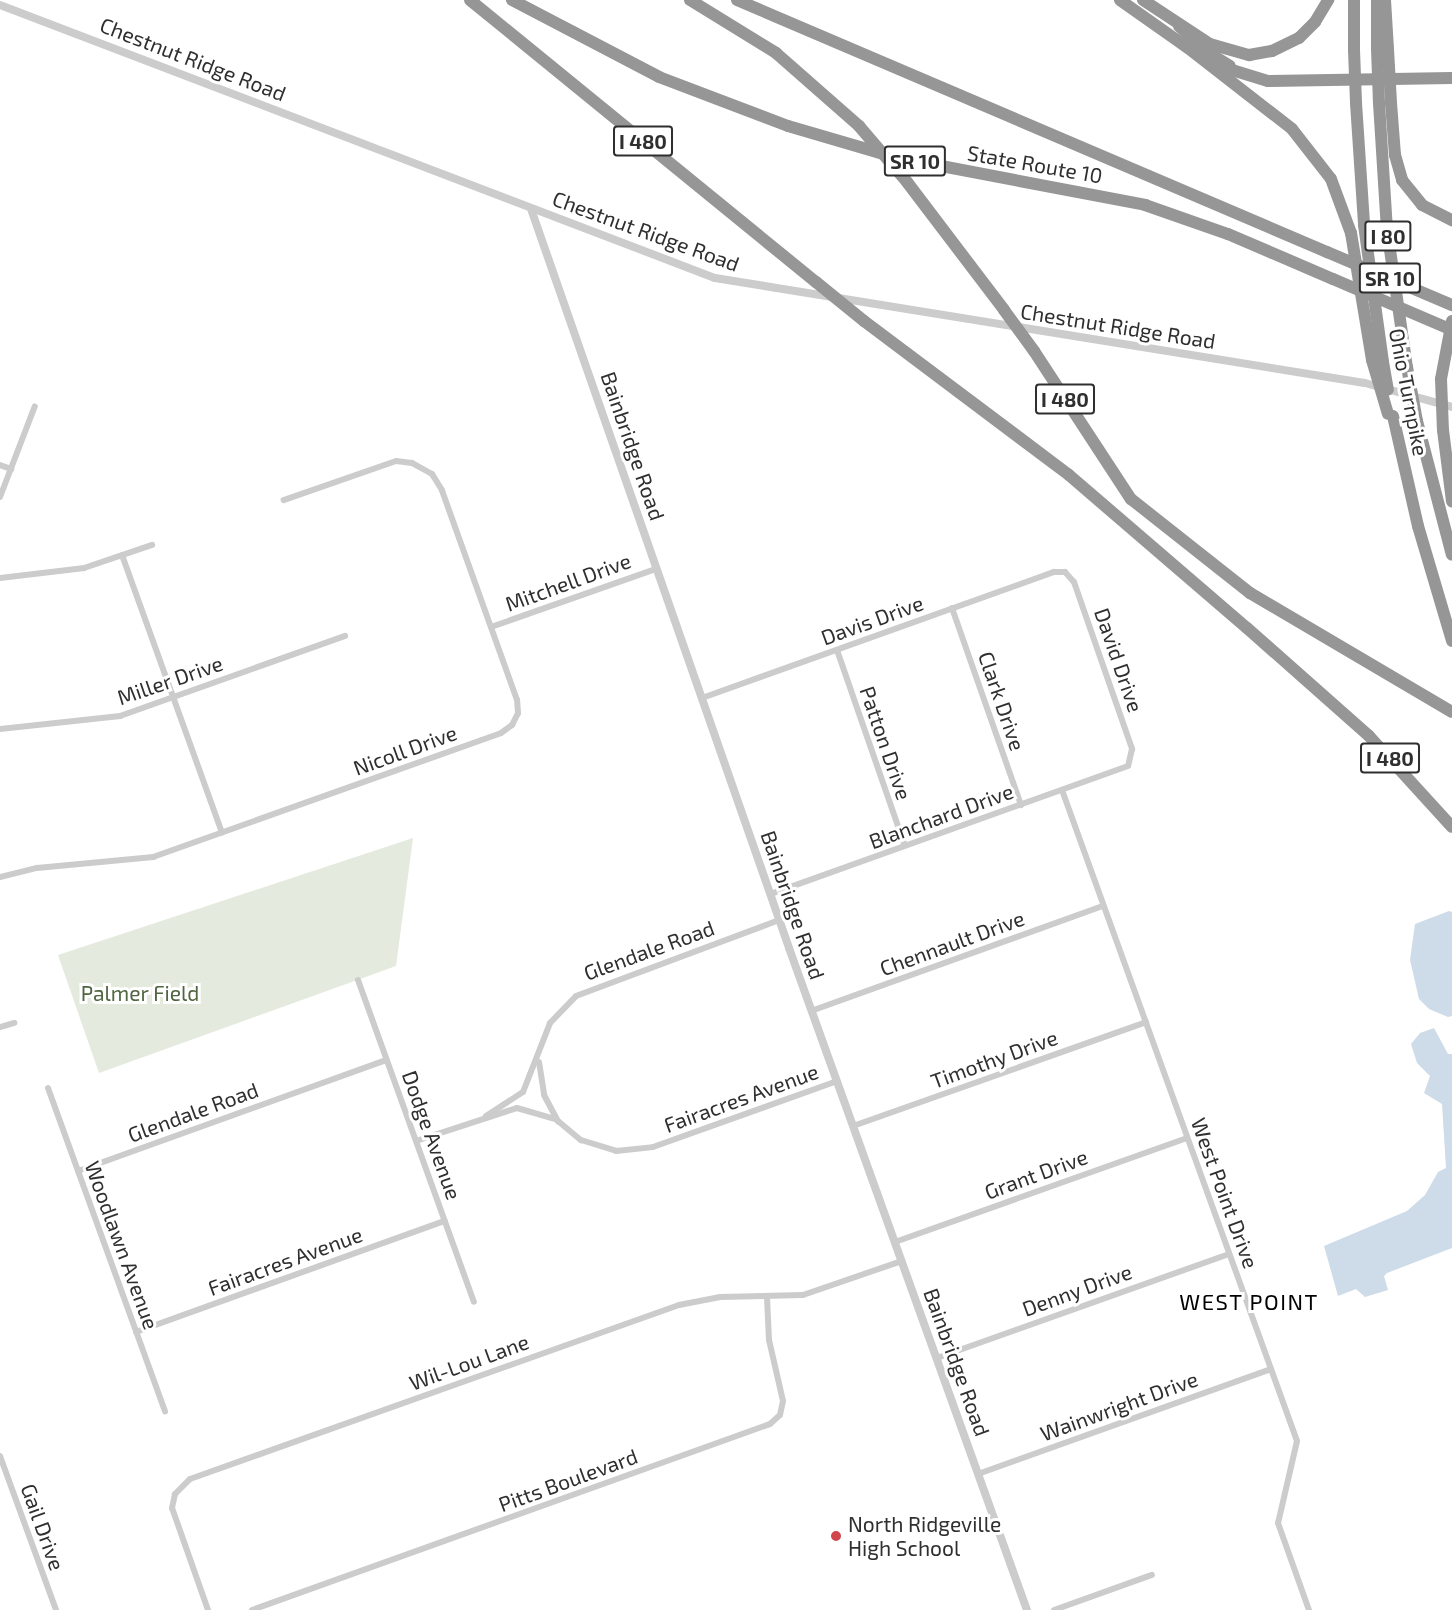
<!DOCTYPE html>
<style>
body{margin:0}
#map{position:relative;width:1452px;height:1610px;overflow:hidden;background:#fff;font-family:"Exo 2",sans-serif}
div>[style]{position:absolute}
.green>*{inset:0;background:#e4eade}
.water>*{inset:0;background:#cddce8}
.minor>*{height:6px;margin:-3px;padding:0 3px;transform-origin:3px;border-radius:3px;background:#ccc}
.tertiary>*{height:8px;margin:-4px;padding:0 4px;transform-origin:4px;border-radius:4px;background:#ccc}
.motorway>*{height:12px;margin:-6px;padding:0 6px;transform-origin:6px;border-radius:6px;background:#969696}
.motorway-bridge>*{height:12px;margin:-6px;padding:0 6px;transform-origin:6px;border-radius:6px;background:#969696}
.dots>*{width:16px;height:16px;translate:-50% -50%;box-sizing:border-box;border:3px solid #fff;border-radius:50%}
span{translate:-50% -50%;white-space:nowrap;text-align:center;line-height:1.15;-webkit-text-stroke:6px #fff;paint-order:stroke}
.shield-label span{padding:2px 4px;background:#fff;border:2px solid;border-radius:4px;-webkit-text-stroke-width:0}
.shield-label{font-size:20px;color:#2f2f2f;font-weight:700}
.street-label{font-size:21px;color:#2f2f2f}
.park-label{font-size:21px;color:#506541}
.poi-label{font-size:21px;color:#2f2f2f}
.left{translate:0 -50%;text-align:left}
.neighbourhood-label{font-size:22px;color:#000;letter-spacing:1.5px}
</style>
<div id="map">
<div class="green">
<i style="clip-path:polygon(413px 838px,396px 966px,99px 1073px,58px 955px)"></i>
</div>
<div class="water">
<i style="clip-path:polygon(1449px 911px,1452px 912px,1452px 1016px,1448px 1017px,1429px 1009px,1419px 999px,1410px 960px,1415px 924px)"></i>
<i style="clip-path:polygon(1434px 1028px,1448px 1054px,1452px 1054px,1452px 1248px,1387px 1273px,1384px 1276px,1388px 1290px,1365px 1297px,1356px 1289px,1338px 1296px,1324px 1246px,1407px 1211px,1425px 1195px,1438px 1172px,1446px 1168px,1442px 1104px,1424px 1093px,1430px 1076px,1417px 1063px,1411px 1044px,1420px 1033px)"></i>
</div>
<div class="minor">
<i style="left:0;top:465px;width:12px;rotate:20deg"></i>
<i style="left:0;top:497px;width:97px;rotate:-69deg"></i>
<i style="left:122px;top:555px;width:295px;rotate:70.2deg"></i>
<i style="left:0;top:578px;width:85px;rotate:-6.8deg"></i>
<i style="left:84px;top:568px;width:72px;rotate:-18.7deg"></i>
<i style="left:952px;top:608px;width:209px;rotate:70.7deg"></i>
<i style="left:491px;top:627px;width:175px;rotate:-19.4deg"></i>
<i style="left:837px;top:650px;width:207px;rotate:70.9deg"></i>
<i style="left:702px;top:698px;width:374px;rotate:-19.7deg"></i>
<i style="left:1054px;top:572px;width:11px"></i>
<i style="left:1065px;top:572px;width:13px;rotate:48deg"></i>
<i style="left:1074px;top:582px;width:177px;rotate:70.8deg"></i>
<i style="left:1132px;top:749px;width:17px;rotate:103deg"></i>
<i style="left:1128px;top:766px;width:380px;rotate:160.3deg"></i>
<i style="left:0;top:729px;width:121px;rotate:-6.2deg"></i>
<i style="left:120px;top:716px;width:239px;rotate:-19.6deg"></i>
<i style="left:1062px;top:790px;width:692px;rotate:70.15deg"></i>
<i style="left:1297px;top:1441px;width:84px;rotate:103deg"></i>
<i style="left:1278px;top:1523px;width:92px;rotate:70.4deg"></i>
<i style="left:0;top:877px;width:38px;rotate:-14deg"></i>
<i style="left:37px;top:868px;width:117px;rotate:-5.4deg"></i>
<i style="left:153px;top:857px;width:369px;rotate:-19.6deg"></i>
<i style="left:501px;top:733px;width:14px;rotate:-36deg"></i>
<i style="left:512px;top:725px;width:13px;rotate:-63deg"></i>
<i style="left:518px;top:713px;width:13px;rotate:-94deg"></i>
<i style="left:517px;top:700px;width:223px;rotate:-109.7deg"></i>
<i style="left:442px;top:490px;width:19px;rotate:-122deg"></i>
<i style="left:432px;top:474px;width:23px;rotate:-151deg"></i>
<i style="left:412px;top:463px;width:16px;rotate:-173deg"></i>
<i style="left:396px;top:461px;width:119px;rotate:160.8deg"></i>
<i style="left:358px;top:980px;width:342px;rotate:70.2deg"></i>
<i style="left:811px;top:1011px;width:310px;rotate:-19.8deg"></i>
<i style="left:0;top:1027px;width:15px;rotate:-16deg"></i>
<i style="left:539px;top:1062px;width:33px;rotate:81deg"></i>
<i style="left:544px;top:1095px;width:30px;rotate:62deg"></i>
<i style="left:558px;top:1121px;width:30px;rotate:40deg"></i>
<i style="left:581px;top:1140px;width:37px;rotate:17deg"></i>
<i style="left:616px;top:1151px;width:37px;rotate:-6deg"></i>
<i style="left:653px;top:1147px;width:195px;rotate:-19.7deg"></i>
<i style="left:48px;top:1088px;width:344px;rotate:70.1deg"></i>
<i style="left:486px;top:1116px;width:44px;rotate:-33deg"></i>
<i style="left:523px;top:1092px;width:74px;rotate:-68.6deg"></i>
<i style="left:550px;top:1023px;width:37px;rotate:-46deg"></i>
<i style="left:576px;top:996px;width:217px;rotate:-20.5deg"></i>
<i style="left:853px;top:1126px;width:311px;rotate:-19.5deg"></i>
<i style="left:416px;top:1141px;width:106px;rotate:-18.1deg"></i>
<i style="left:517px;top:1108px;width:40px;rotate:16deg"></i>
<i style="left:78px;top:1171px;width:328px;rotate:-19.8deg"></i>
<i style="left:895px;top:1242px;width:310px;rotate:-19.6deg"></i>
<i style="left:136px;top:1332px;width:328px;rotate:-19.8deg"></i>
<i style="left:937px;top:1358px;width:310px;rotate:-19.6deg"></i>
<i style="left:0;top:1456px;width:164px;rotate:70deg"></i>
<i style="left:978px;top:1474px;width:311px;rotate:-19.7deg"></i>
<i style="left:208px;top:1610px;width:108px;rotate:-109.4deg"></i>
<i style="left:172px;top:1508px;width:14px;rotate:-78deg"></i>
<i style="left:175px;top:1494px;width:21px;rotate:-45deg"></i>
<i style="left:190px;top:1479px;width:519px;rotate:-19.59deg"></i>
<i style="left:679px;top:1305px;width:42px;rotate:-11deg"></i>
<i style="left:720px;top:1297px;width:83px;rotate:-1.4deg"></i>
<i style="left:803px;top:1295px;width:105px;rotate:-19deg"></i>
<i style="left:252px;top:1610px;width:550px;rotate:-19.75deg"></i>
<i style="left:770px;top:1424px;width:13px;rotate:-42deg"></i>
<i style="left:780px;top:1415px;width:14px;rotate:-78deg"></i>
<i style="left:783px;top:1401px;width:63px;rotate:-102.9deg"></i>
<i style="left:769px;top:1340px;width:42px;rotate:-92.7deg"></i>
<i style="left:1054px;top:1610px;width:104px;rotate:-19.7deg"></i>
</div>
<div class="tertiary">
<i style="left:0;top:5px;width:765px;rotate:20.9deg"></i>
<i style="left:715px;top:278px;width:658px;rotate:9.18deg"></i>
<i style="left:1365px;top:383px;width:90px;rotate:15.4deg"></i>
<i style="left:531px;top:209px;width:783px;rotate:70.75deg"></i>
<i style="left:789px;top:948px;width:703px;rotate:70.23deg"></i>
</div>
<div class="motorway">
<i style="left:470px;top:0;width:446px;rotate:39.2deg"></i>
<i style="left:512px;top:0;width:166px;rotate:27.6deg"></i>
<i style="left:659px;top:77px;width:138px;rotate:20.8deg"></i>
<i style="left:788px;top:126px;width:110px;rotate:16.3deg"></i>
<i style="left:894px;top:157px;width:256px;rotate:10.8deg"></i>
<i style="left:1145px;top:205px;width:88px;rotate:19.3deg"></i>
<i style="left:1228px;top:234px;width:114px;rotate:23.2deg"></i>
<i style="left:690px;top:0;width:101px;rotate:31.6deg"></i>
<i style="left:776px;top:53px;width:111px;rotate:41.3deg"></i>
<i style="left:737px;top:0;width:642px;rotate:23.13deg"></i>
<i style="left:1120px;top:0;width:83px;rotate:35.2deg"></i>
<i style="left:1143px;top:0;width:80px;rotate:33.3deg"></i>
<i style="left:1210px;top:44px;width:41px;rotate:15.8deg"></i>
<i style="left:1249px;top:55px;width:23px;rotate:-10deg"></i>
<i style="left:1272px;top:51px;width:30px;rotate:-26deg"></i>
<i style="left:1299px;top:38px;width:23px;rotate:-45deg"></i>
<i style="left:1315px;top:22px;width:26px;rotate:-59deg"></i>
<i style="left:1354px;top:0;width:50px;rotate:90deg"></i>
<i style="left:1385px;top:0;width:49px;rotate:86.5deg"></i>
<i style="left:1179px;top:26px;width:37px;rotate:43deg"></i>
<i style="left:1206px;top:51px;width:28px;rotate:32deg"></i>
<i style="left:1183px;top:44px;width:138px;rotate:37.9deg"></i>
<i style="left:1292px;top:129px;width:63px;rotate:52deg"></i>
<i style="left:1331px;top:179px;width:58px;rotate:69.7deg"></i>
<i style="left:1351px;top:233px;width:129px;rotate:80.6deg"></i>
<i style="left:1377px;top:49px;width:49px;rotate:-90deg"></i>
<i style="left:1219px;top:66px;width:51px;rotate:17deg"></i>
<i style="left:1268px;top:81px;width:184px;rotate:-0.9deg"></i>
<i style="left:1356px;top:103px;width:122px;rotate:86.2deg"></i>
<i style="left:1364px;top:225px;width:138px;rotate:82.1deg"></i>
<i style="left:1379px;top:103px;width:126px;rotate:86.4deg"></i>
<i style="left:1387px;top:229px;width:139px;rotate:81.8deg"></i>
<i style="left:1391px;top:103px;width:52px;rotate:85.6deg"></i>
<i style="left:1395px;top:155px;width:26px;rotate:74deg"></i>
<i style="left:1402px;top:180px;width:32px;rotate:51deg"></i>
<i style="left:1422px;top:205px;width:34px;rotate:27deg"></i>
<i style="left:907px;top:182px;width:161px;rotate:52.8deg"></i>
<i style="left:864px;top:321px;width:256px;rotate:36.9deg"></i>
<i style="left:1069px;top:475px;width:235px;rotate:40.7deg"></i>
<i style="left:1247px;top:628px;width:163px;rotate:41.5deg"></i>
<i style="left:1369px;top:736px;width:123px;rotate:47.6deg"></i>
<i style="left:1034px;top:351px;width:177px;rotate:56.8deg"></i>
<i style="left:1131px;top:499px;width:152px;rotate:38.3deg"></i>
<i style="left:1250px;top:593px;width:234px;rotate:30.5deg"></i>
<i style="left:1441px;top:379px;width:59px;rotate:-79.3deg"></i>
<i style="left:1393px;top:416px;width:113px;rotate:77.2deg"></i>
<i style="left:1418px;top:526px;width:120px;rotate:73.5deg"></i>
<i style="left:1417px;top:421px;width:138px;rotate:75.4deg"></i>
<i style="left:1443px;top:430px;width:72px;rotate:82.8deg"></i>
</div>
<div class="motorway-bridge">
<i style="left:1377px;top:49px;width:54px;rotate:87.9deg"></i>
<i style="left:1388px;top:49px;width:54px;rotate:86.8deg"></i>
<i style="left:1354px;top:50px;width:53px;rotate:87.8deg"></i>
<i style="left:859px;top:126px;width:74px;rotate:49.4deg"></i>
<i style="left:1327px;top:252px;width:136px;rotate:23deg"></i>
<i style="left:1333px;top:279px;width:129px;rotate:23.2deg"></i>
<i style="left:816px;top:282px;width:62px;rotate:39.1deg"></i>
<i style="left:1004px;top:310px;width:51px;rotate:53.8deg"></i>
<i style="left:1372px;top:360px;width:56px;rotate:73.5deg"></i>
<i style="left:1383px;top:362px;width:28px;rotate:80deg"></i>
<i style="left:1407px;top:367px;width:55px;rotate:79.5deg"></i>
<i style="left:1441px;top:379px;width:51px;rotate:87.8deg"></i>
</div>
<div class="dots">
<i style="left:836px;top:1536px;background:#d0464b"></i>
</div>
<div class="shield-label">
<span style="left:643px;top:141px">I 480</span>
<span style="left:915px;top:161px">SR 10</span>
<span style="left:1388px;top:236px">I 80</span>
<span style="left:1390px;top:278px">SR 10</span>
<span style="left:1065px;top:399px">I 480</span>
<span style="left:1390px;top:758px">I 480</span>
</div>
<div class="street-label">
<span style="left:193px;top:59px;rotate:21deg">Chestnut Ridge Road</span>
<span style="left:1035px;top:164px;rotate:10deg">State Route 10</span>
<span style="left:646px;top:231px;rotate:20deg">Chestnut Ridge Road</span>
<span style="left:1118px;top:326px;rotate:9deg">Chestnut Ridge Road</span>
<span style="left:1409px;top:392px;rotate:79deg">Ohio Turnpike</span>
<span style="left:633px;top:446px;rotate:71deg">Bainbridge Road</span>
<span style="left:568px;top:582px;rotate:-20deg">Mitchell Drive</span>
<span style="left:872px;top:620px;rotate:-20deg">Davis Drive</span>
<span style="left:1119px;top:660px;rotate:71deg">David Drive</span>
<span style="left:170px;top:680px;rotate:-19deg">Miller Drive</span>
<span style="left:1002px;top:701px;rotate:71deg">Clark Drive</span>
<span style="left:886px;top:743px;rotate:71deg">Patton Drive</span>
<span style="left:405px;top:750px;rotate:-20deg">Nicoll Drive</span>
<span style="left:941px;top:816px;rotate:-20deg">Blanchard Drive</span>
<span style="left:793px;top:905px;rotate:71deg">Bainbridge Road</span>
<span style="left:952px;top:943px;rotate:-20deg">Chennault Drive</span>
<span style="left:649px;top:950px;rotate:-20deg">Glendale Road</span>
<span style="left:994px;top:1059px;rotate:-20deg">Timothy Drive</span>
<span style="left:741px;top:1098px;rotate:-20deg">Fairacres Avenue</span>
<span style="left:193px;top:1112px;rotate:-20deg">Glendale Road</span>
<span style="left:432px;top:1135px;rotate:70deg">Dodge Avenue</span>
<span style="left:1036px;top:1174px;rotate:-20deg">Grant Drive</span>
<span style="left:1225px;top:1193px;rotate:70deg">West Point Drive</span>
<span style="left:122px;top:1245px;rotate:70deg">Woodlawn Avenue</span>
<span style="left:285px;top:1261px;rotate:-20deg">Fairacres Avenue</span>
<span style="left:1077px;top:1290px;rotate:-20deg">Denny Drive</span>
<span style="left:469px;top:1362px;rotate:-20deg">Wil-Lou Lane</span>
<span style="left:957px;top:1362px;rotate:70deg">Bainbridge Road</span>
<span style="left:1119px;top:1406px;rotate:-20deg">Wainwright Drive</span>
<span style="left:568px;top:1480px;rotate:-20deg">Pitts Boulevard</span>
<span style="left:43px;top:1527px;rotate:70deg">Gail Drive</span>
</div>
<div class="park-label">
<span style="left:140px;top:993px">Palmer Field</span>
</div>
<div class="poi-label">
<span class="left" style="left:848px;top:1536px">North Ridgeville<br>High School</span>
</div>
<div class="neighbourhood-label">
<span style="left:1249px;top:1302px">WEST POINT</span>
</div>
</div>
